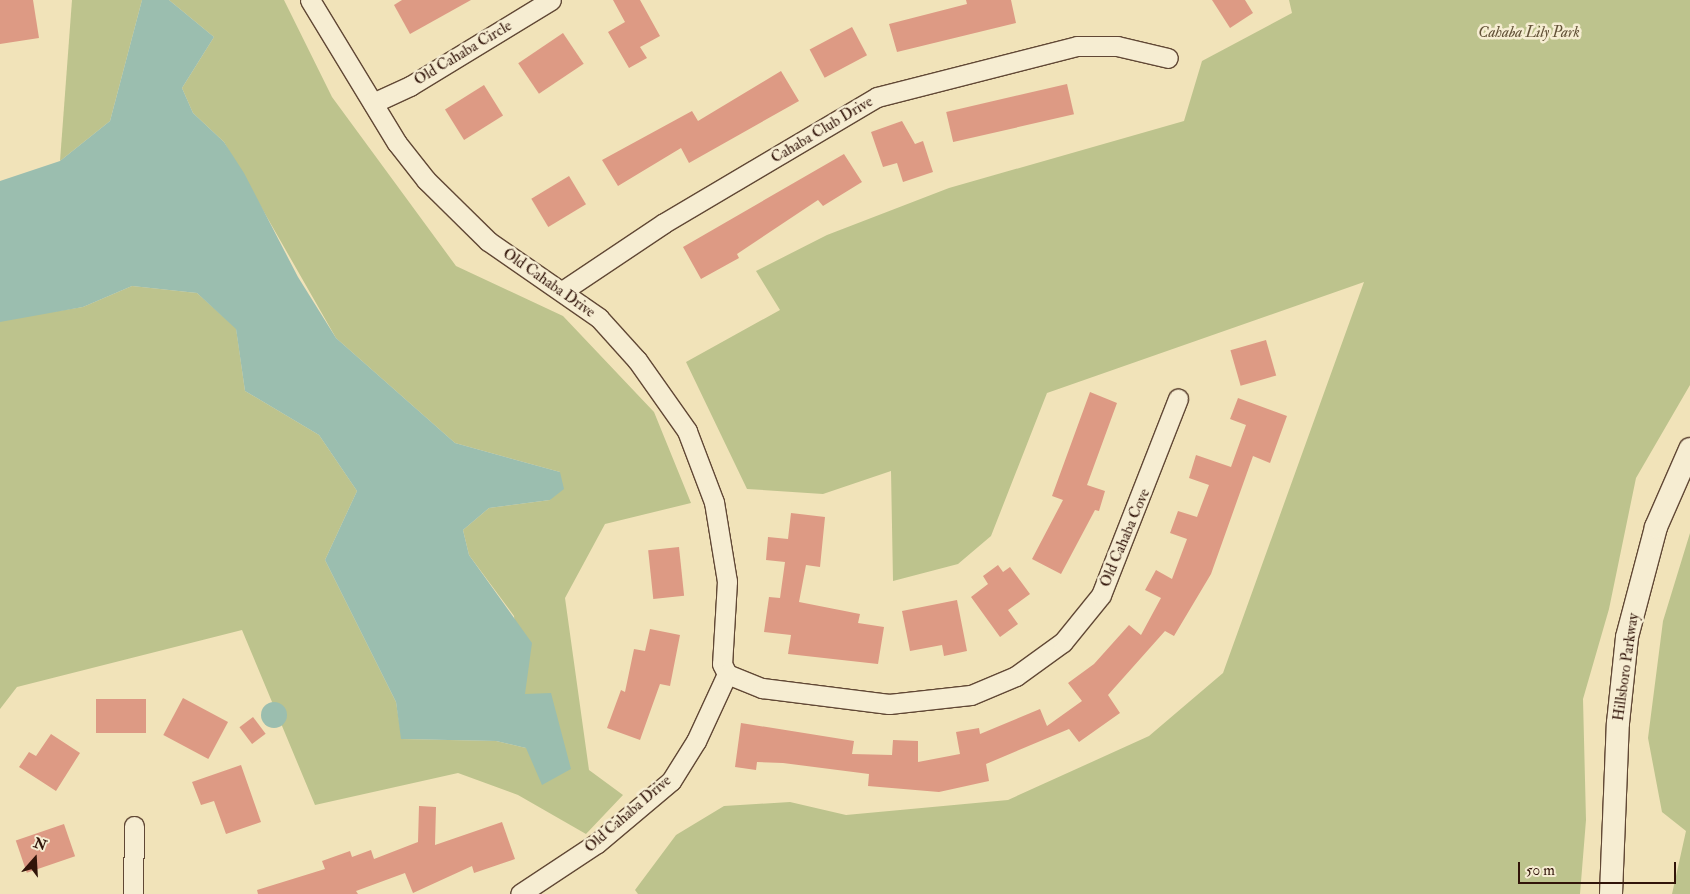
<!DOCTYPE html>
<style>
body{margin:0}
#map{position:relative;width:1690px;height:894px;overflow:hidden;background:#f1e3b9;font-family:"IM FELL Double Pica",serif}
div>[style]{position:absolute}
.green>*{inset:0;background:#bdc38d}
.water>*{inset:0;background:#9bbeaf}
.round{border-radius:50%}
.building>*{inset:0;background:#dd9a84;transform-origin:0 0}
.roads{filter:drop-shadow(1px 0 #614835) drop-shadow(-1px 0 #614835) drop-shadow(0 1px #614835) drop-shadow(0 -1px #614835)}
.minor>*{height:19px;margin:-9.5px;padding:0 9.5px;transform-origin:9.5px;border-radius:9.5px;background:#f6edd2}
.tertiary>*{height:22px;margin:-11px;padding:0 11px;transform-origin:11px;border-radius:11px;background:#f6edd2}
span{translate:-50% -50%;white-space:nowrap;text-align:center;line-height:1.15;-webkit-text-stroke:5px #f6edd2;paint-order:stroke}
.park-label{font-size:15px;color:#625137;font-style:italic}
.street-label{font-size:15px;color:#311409}
.north{position:absolute;left:10px;top:834px;width:50px;height:50px;-webkit-text-stroke:4px #f6edd2;paint-order:stroke;rotate:19deg;font-size:14px;font-weight:700;line-height:20px;text-align:center;color:#311409}
.north::after{content:'';display:block;margin:auto;width:18px;height:22px;background:#311409;clip-path:polygon(50% 0,100% 100%,50% 72%,0 100%)}
.scale{position:absolute;left:1518px;top:862px;width:158px;height:22px;box-sizing:border-box;border:2px solid #311409;border-top:0;padding-left:6px;font-size:15px;line-height:18px;white-space:nowrap;color:#311409;-webkit-text-stroke:4px #f6edd2;paint-order:stroke}
</style>
<div id="map">
<div class="green">
<i style="clip-path:polygon(72px 0,142px 0,110px 121px,60px 161px)"></i>
<i style="clip-path:polygon(169px 0,284px 0,332px 97px,456px 266px,563px 316px,654px 412px,691px 503px,605px 524px,565px 598px,589px 770px,623px 795px,586px 834px,518px 795px,458px 773px,315px 805px,242px 630px,17px 687px,0 709px,0 320px,83px 307px,132px 286px,197px 293px,236px 328px,245px 391px,319px 435px,357px 491px,325px 560px,396px 702px,402px 739px,496px 741px,526px 748px,514px 616px,469px 555px,463px 530px,489px 508px,550px 500px,560px 472px,455px 443px,336px 338px,224px 142px,193px 113px,182px 88px,214px 37px)"></i>
<i style="clip-path:polygon(1289px 0,1690px 0,1690px 385px,1636px 478px,1609px 609px,1583px 699px,1586px 820px,1580px 894px,638px 894px,635px 890px,676px 835px,724px 806px,790px 802px,846px 815px,1008px 800px,1149px 736px,1223px 673px,1364px 282px,1047px 393px,991px 536px,958px 564px,893px 581px,891px 471px,823px 494px,747px 489px,686px 362px,780px 310px,756px 271px,827px 235px,949px 188px,1184px 121px,1202px 61px,1292px 13px)"></i>
<i style="clip-path:polygon(1690px 533px,1690px 894px,1672px 894px,1686px 831px,1662px 812px,1648px 738px,1663px 621px)"></i>
</div>
<div class="water">
<i style="clip-path:polygon(142px 0,169px 0,214px 37px,182px 88px,193px 113px,224px 142px,244px 173px,298px 277px,336px 338px,455px 443px,560px 472px,564px 489px,550px 500px,489px 508px,463px 530px,469px 555px,532px 643px,525px 694px,551px 693px,571px 769px,542px 785px,526px 748px,496px 741px,401px 739px,396px 702px,325px 560px,357px 491px,319px 435px,245px 391px,236px 329px,197px 293px,132px 286px,83px 307px,0 322px,0 181px,60px 161px,110px 121px)"></i>
<i class="round" style="left:261px;top:702px;width:26px;height:26px"></i>
</div>
<div class="building">
<i style="clip-path:polygon(0 0,33px 0,39px 38px,0 44px)"></i>
<i style="clip-path:polygon(402px 0,471px 0,410px 34px,394px 5px)"></i>
<i style="clip-path:polygon(613px 0,640px 0,660px 36px,640px 47px,647px 58px,629px 68px,608px 32px,625px 22px)"></i>
<i style="clip-path:polygon(966px 0,1011px 0,1016px 23px,897px 52px,889px 24px,967px 4px)"></i>
<i style="clip-path:polygon(1212px 0,1245px 0,1253px 13px,1230px 28px)"></i>
<i style="left:852px;top:27px;width:32px;height:48px;rotate:62deg"></i>
<i style="left:563px;top:33px;width:37px;height:54px;rotate:56deg"></i>
<i style="clip-path:polygon(781px 71px,799px 101px,689px 163px,681px 148px,618px 186px,602px 160px,692px 111px,698px 121px)"></i>
<i style="left:1067px;top:84px;width:31px;height:124px;rotate:77deg"></i>
<i style="left:484px;top:85px;width:36px;height:46px;rotate:58deg"></i>
<i style="clip-path:polygon(902px 121px,915px 144px,923px 141px,933px 172px,903px 182px,897px 163px,883px 167px,871px 132px)"></i>
<i style="clip-path:polygon(844px 154px,862px 182px,823px 206px,818px 200px,737px 254px,739px 258px,701px 279px,683px 247px)"></i>
<i style="left:569px;top:176px;width:33px;height:44px;rotate:59deg"></i>
<i style="left:1266px;top:340px;width:37px;height:37px;rotate:74deg"></i>
<i style="clip-path:polygon(1090px 392px,1117px 403px,1087px 485px,1105px 491px,1099px 511px,1095px 510px,1061px 574px,1032px 559px,1063px 500px,1052px 496px)"></i>
<i style="clip-path:polygon(1238px 398px,1287px 416px,1270px 463px,1253px 456px,1211px 574px,1174px 636px,1165px 631px,1108px 695px,1120px 713px,1079px 742px,1069px 729px,986px 764px,989px 781px,939px 792px,868px 786px,869px 774px,783px 763px,757px 762px,756px 770px,735px 767px,741px 723px,854px 741px,852px 754px,892px 755px,893px 740px,918px 741px,918px 762px,960px 754px,956px 732px,979px 728px,980px 734px,1040px 709px,1047px 726px,1082px 701px,1068px 683px,1094px 664px,1129px 625px,1141px 635px,1161px 598px,1145px 590px,1156px 570px,1172px 579px,1187px 539px,1170px 533px,1178px 511px,1197px 517px,1209px 485px,1189px 478px,1196px 455px,1231px 467px,1246px 425px,1230px 419px)"></i>
<i style="clip-path:polygon(791px 513px,825px 517px,820px 567px,806px 565px,799px 602px,860px 614px,858px 623px,884px 627px,878px 664px,788px 654px,791px 635px,764px 632px,769px 597px,780px 598px,785px 562px,766px 560px,768px 537px,788px 539px)"></i>
<i style="left:679px;top:547px;width:49px;height:31px;rotate:84deg"></i>
<i style="clip-path:polygon(998px 565px,1003px 572px,1010px 567px,1030px 594px,1008px 610px,1018px 624px,1000px 637px,971px 597px,988px 584px,983px 576px)"></i>
<i style="clip-path:polygon(957px 600px,967px 651px,944px 656px,942px 645px,910px 651px,902px 611px)"></i>
<i style="clip-path:polygon(650px 629px,680px 635px,670px 686px,660px 684px,640px 740px,607px 728px,621px 690px,625px 692px,634px 649px,645px 651px)"></i>
<i style="left:183px;top:698px;width:51px;height:42px;rotate:28deg"></i>
<i style="left:96px;top:699px;width:50px;height:34px"></i>
<i style="left:253px;top:717px;width:21px;height:17px;rotate:53deg"></i>
<i style="clip-path:polygon(51px 734px,80px 753px,56px 791px,19px 767px,29px 752px,36px 756px)"></i>
<i style="clip-path:polygon(241px 765px,261px 822px,226px 834px,214px 801px,201px 805px,192px 782px)"></i>
<i style="clip-path:polygon(419px 806px,436px 807px,435px 845px,502px 822px,515px 859px,474px 873px,472px 866px,413px 893px,405px 873px,356px 891px,358px 894px,258px 894px,257px 890px,325px 869px,322px 861px,350px 851px,352px 857px,371px 850px,374px 859px,418px 842px)"></i>
<i style="left:64px;top:824px;width:34px;height:51px;rotate:71deg"></i>
</div>
<div class="roads">
<div class="minor">
<i style="left:310px;top:0;width:167px;rotate:58.7deg"></i>
<i style="left:397px;top:143px;width:47px;rotate:51.9deg"></i>
<i style="left:426px;top:180px;width:87px;rotate:44.5deg"></i>
<i style="left:488px;top:241px;width:135px;rotate:34.7deg"></i>
<i style="left:599px;top:318px;width:57px;rotate:47.9deg"></i>
<i style="left:637px;top:360px;width:87px;rotate:54.8deg"></i>
<i style="left:687px;top:431px;width:76px;rotate:69.2deg"></i>
<i style="left:714px;top:502px;width:80px;rotate:80.7deg"></i>
<i style="left:727px;top:581px;width:83px;rotate:93.4deg"></i>
<i style="left:722px;top:664px;width:11px;rotate:63deg"></i>
<i style="left:727px;top:674px;width:74px;rotate:114.8deg"></i>
<i style="left:696px;top:741px;width:47px;rotate:122deg"></i>
<i style="left:671px;top:781px;width:97px;rotate:140deg"></i>
<i style="left:597px;top:843px;width:92px;rotate:146.5deg"></i>
<i style="left:373px;top:103px;width:41px;rotate:-24.7deg"></i>
<i style="left:410px;top:86px;width:165px;rotate:-31.4deg"></i>
<i style="left:564px;top:290px;width:120px;rotate:-33.8deg"></i>
<i style="left:664px;top:223px;width:247px;rotate:-30.6deg"></i>
<i style="left:877px;top:97px;width:206px;rotate:-14.3deg"></i>
<i style="left:1077px;top:46px;width:40px"></i>
<i style="left:1117px;top:46px;width:52px;rotate:13.2deg"></i>
<i style="left:727px;top:674px;width:38px;rotate:22deg"></i>
<i style="left:762px;top:688px;width:128px;rotate:7.2deg"></i>
<i style="left:889px;top:704px;width:82px;rotate:-6.3deg"></i>
<i style="left:971px;top:695px;width:49px;rotate:-22.9deg"></i>
<i style="left:1016px;top:676px;width:58px;rotate:-35.9deg"></i>
<i style="left:1063px;top:642px;width:60px;rotate:-51deg"></i>
<i style="left:1101px;top:595px;width:211px;rotate:-68.6deg"></i>
<i style="left:133px;top:894px;width:68px;rotate:-89.2deg"></i>
</div>
<div class="tertiary">
<i style="left:1611px;top:894px;width:171px;rotate:-87.7deg"></i>
<i style="left:1618px;top:723px;width:86px;rotate:-84deg"></i>
<i style="left:1627px;top:637px;width:114px;rotate:-75.2deg"></i>
<i style="left:1656px;top:527px;width:85px;rotate:-66.4deg"></i>
</div>
</div>
<div class="park-label">
<span style="left:1529px;top:33px">Cahaba Lily Park</span>
</div>
<div class="street-label">
<span style="left:463px;top:53px;rotate:-31deg">Old Cahaba Circle</span>
<span style="left:822px;top:130px;rotate:-31deg">Cahaba Club Drive</span>
<span style="left:549px;top:283px;rotate:35deg">Old Cahaba Drive</span>
<span style="left:1125px;top:538px;rotate:-67deg">Old Cahaba Cove</span>
<span style="left:1626px;top:667px;rotate:-82deg">Hillsboro Parkway</span>
<span style="left:628px;top:814px;rotate:-41deg">Old Cahaba Drive</span>
</div>
<div class="north">N</div>
<div class="scale">50 m</div>
</div>
